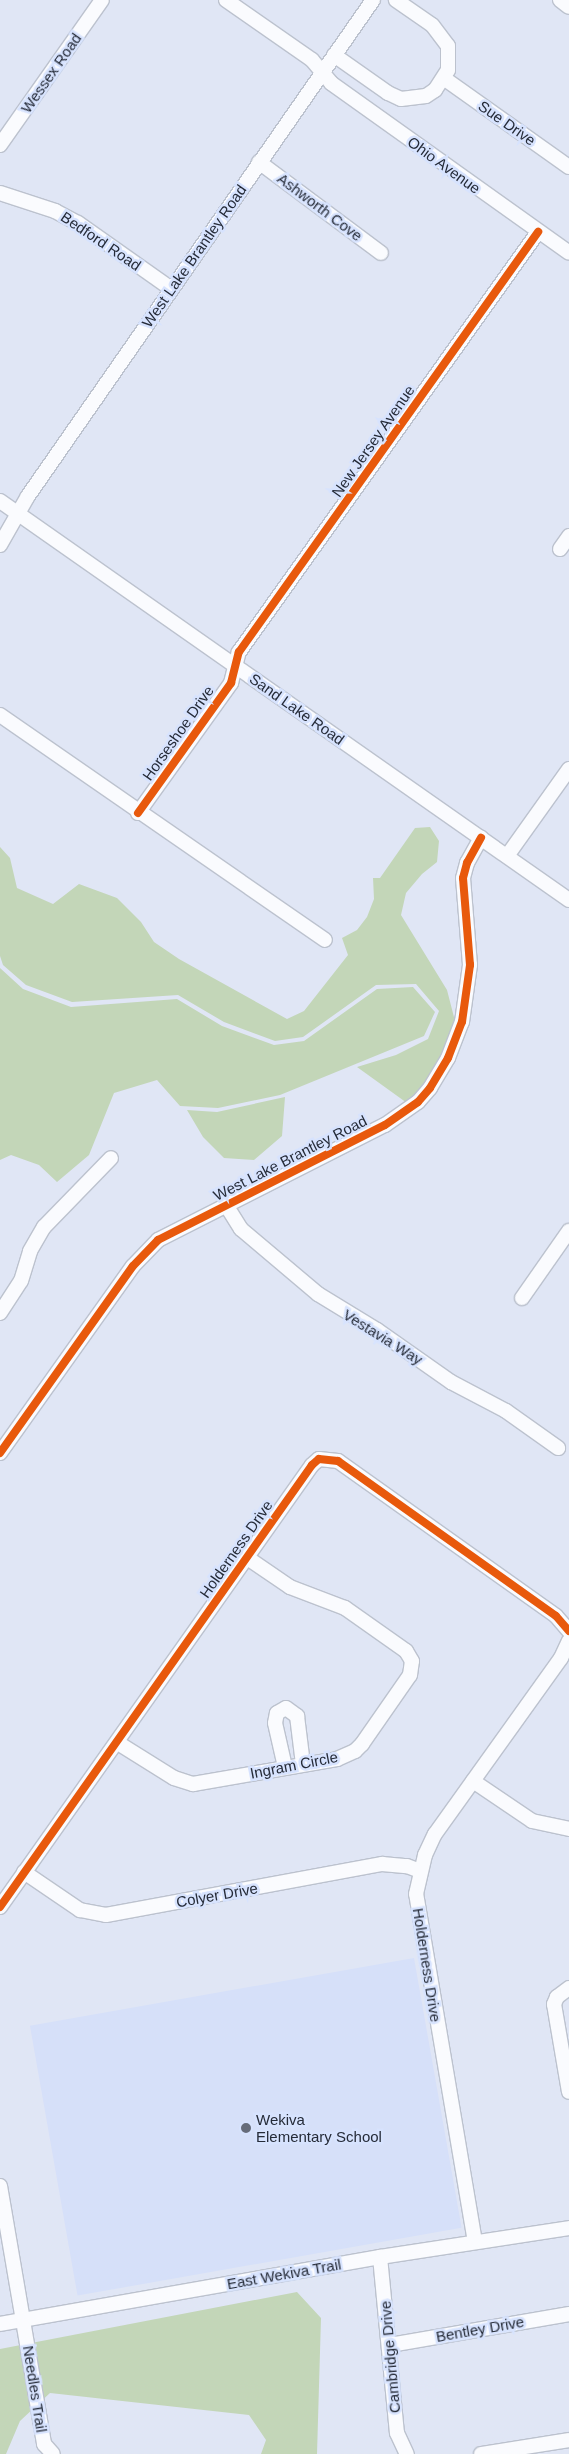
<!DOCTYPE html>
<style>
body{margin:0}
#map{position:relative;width:569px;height:2454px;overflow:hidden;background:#e0e6f5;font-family:Arial,sans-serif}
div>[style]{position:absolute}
.built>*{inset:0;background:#d6e0f9;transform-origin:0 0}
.green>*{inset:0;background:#c3d6b8}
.roads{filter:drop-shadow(1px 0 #bcc2ce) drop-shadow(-1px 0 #bcc2ce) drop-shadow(0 1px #bcc2ce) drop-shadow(0 -1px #bcc2ce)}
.minor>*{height:14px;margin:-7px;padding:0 7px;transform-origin:7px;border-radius:7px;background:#fafbfe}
.cycleway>*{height:8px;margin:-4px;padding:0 4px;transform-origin:4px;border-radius:4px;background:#e8590c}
.dots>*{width:14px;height:14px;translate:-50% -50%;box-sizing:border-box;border:2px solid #d7e3fe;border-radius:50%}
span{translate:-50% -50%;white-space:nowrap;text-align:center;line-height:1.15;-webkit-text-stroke:5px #d7e3fe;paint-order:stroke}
.street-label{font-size:15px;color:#252b38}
.poi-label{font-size:15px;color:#252b38}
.left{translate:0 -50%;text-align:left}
</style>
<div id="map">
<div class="built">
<i style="left:414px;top:1958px;width:274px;height:390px;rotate:80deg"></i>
</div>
<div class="green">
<i style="clip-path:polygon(430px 827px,439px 841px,437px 862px,422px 874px,406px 893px,401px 915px,447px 990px,455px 1021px,448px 1049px,426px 1085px,407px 1103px,357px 1067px,396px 1055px,428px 1039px,439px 1011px,416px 984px,376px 985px,303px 1037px,275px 1041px,224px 1022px,178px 995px,72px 1002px,26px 985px,3px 965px,0 956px,0 847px,10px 858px,17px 888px,53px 904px,79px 884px,117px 898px,141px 922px,154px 942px,179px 959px,287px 1019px,304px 1011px,348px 955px,342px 938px,357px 930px,367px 917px,374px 899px,373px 878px,380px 878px,415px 828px)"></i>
<i style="clip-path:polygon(0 968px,23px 989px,71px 1007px,177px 999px,222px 1026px,274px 1045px,304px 1041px,377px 989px,413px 987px,435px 1012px,424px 1036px,280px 1095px,218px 1108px,180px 1106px,157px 1080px,114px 1093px,89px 1155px,57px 1182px,39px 1165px,11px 1155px,0 1160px)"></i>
<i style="clip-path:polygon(285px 1097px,282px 1136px,254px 1160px,224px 1158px,203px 1137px,187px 1110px,217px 1112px)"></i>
<i style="clip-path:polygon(297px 2292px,321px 2318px,317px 2454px,261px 2454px,266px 2440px,249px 2415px,50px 2393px,20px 2421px,6px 2454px,0 2454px,0 2349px)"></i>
</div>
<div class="roads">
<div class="minor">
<i style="left:226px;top:0;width:105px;rotate:34.9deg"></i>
<i style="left:312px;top:60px;width:30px;rotate:50deg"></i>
<i style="left:331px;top:83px;width:292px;rotate:35.5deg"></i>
<i style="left:560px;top:0;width:11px;rotate:38deg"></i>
<i style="left:334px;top:55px;width:66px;rotate:35.1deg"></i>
<i style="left:388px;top:93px;width:14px;rotate:25deg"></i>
<i style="left:401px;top:99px;width:25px;rotate:-7deg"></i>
<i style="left:426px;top:96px;width:11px;rotate:-34deg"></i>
<i style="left:435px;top:90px;width:24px;rotate:-57deg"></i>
<i style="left:448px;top:70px;width:24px;rotate:-90deg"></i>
<i style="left:448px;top:46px;width:26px;rotate:-127deg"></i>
<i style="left:432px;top:25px;width:44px;rotate:-145.2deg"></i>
<i style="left:445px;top:79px;width:152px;rotate:35.4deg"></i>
<i style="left:0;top:145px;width:177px;rotate:-54.9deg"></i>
<i style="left:259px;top:162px;width:152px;rotate:36.7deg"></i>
<i style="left:0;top:193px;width:58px;rotate:18.1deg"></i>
<i style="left:55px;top:211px;width:26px;rotate:28deg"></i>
<i style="left:78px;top:223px;width:113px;rotate:35.2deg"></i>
<i style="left:0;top:501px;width:695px;rotate:35.04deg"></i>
<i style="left:0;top:545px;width:56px;rotate:-60.3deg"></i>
<i style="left:28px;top:496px;width:604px;rotate:-55.18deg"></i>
<i style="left:560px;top:549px;width:16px;rotate:-55deg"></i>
<i style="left:0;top:715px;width:395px;rotate:34.7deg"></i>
<i style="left:138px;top:813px;width:160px;rotate:-54.4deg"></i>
<i style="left:231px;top:683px;width:32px;rotate:-76deg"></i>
<i style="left:239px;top:652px;width:516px;rotate:-54.55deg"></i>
<i style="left:507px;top:856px;width:107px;rotate:-54.5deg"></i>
<i style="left:226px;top:1205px;width:28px;rotate:58deg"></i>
<i style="left:241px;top:1229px;width:101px;rotate:40.2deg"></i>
<i style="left:318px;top:1294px;width:69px;rotate:31.4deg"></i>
<i style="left:377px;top:1330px;width:90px;rotate:35.1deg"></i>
<i style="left:451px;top:1382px;width:62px;rotate:27.8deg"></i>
<i style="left:506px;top:1411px;width:64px;rotate:35.4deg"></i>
<i style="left:522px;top:1298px;width:82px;rotate:-55deg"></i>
<i style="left:0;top:1313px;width:38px;rotate:-57deg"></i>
<i style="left:21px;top:1281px;width:31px;rotate:-73deg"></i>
<i style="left:30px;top:1251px;width:28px;rotate:-60deg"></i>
<i style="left:44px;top:1227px;width:96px;rotate:-45.8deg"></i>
<i style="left:0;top:1453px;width:229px;rotate:-54.6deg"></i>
<i style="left:133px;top:1266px;width:36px;rotate:-46deg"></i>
<i style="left:158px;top:1240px;width:254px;rotate:-26.9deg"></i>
<i style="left:385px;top:1125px;width:40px;rotate:-34.9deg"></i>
<i style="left:418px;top:1102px;width:18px;rotate:-49deg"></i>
<i style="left:430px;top:1088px;width:35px;rotate:-59deg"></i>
<i style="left:448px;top:1058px;width:39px;rotate:-69deg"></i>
<i style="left:462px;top:1022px;width:58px;rotate:-82deg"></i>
<i style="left:470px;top:965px;width:87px;rotate:-94.6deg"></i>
<i style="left:463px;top:878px;width:16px;rotate:-75deg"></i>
<i style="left:467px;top:863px;width:29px;rotate:-61deg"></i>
<i style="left:118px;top:1743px;width:66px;rotate:32deg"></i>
<i style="left:174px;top:1778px;width:20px;rotate:18deg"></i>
<i style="left:193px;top:1784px;width:146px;rotate:-9.8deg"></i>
<i style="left:337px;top:1759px;width:20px;rotate:-24deg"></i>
<i style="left:355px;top:1751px;width:10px;rotate:-45deg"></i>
<i style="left:362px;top:1744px;width:84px;rotate:-55.2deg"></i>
<i style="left:410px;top:1675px;width:14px;rotate:-82deg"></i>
<i style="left:412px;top:1661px;width:12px;rotate:-121deg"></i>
<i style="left:406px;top:1651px;width:75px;rotate:-144.8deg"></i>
<i style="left:345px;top:1608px;width:59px;rotate:-159.1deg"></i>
<i style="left:290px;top:1587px;width:53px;rotate:-145.7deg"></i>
<i style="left:285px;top:1767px;width:45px;rotate:-102.8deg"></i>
<i style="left:275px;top:1723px;width:10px;rotate:-79deg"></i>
<i style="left:277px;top:1713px;width:10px;rotate:-29deg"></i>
<i style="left:286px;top:1708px;width:14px;rotate:36deg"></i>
<i style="left:297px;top:1716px;width:48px;rotate:82.9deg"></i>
<i style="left:473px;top:1781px;width:71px;rotate:34.1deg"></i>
<i style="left:532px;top:1821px;width:38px;rotate:12deg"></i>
<i style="left:24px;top:1872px;width:68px;rotate:34.2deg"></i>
<i style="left:80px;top:1910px;width:26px;rotate:11deg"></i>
<i style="left:106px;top:1915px;width:281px;rotate:-10.5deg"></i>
<i style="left:382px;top:1864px;width:25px;rotate:5deg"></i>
<i style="left:407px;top:1866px;width:14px;rotate:21deg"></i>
<i style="left:0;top:1907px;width:541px;rotate:-54.78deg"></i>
<i style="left:312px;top:1465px;width:9px;rotate:-41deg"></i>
<i style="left:319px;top:1459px;width:19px;rotate:6deg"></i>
<i style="left:338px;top:1461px;width:267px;rotate:35.4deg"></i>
<i style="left:556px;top:1616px;width:20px;rotate:49deg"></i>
<i style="left:569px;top:1988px;width:15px;rotate:143deg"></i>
<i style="left:557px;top:1997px;width:8px;rotate:113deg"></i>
<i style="left:554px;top:2004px;width:89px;rotate:80.3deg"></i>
<i style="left:0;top:2186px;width:262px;rotate:80.3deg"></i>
<i style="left:44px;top:2444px;width:13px;rotate:48deg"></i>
<i style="left:475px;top:2242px;width:353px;rotate:-99.6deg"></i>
<i style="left:416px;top:1894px;width:40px;rotate:-77deg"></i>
<i style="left:425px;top:1855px;width:23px;rotate:-65deg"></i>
<i style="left:435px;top:1834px;width:216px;rotate:-54.4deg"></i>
<i style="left:561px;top:1658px;width:19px;rotate:-65deg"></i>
<i style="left:380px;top:2257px;width:177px;rotate:84.5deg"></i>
<i style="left:397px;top:2433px;width:23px;rotate:65deg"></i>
<i style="left:0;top:2324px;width:386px;rotate:-10deg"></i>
<i style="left:380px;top:2257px;width:191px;rotate:-8.7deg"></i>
<i style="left:390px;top:2345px;width:182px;rotate:-9.8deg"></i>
<i style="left:481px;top:2454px;width:89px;rotate:-9deg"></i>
</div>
</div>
<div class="cycleway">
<i style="left:138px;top:813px;width:160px;rotate:-54.4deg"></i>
<i style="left:231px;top:683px;width:32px;rotate:-76deg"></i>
<i style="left:239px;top:652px;width:516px;rotate:-54.55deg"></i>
<i style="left:0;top:1453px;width:229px;rotate:-54.6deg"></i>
<i style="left:133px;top:1266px;width:36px;rotate:-46deg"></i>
<i style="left:158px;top:1240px;width:254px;rotate:-26.9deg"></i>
<i style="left:385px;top:1125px;width:40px;rotate:-34.9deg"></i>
<i style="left:418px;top:1102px;width:18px;rotate:-49deg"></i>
<i style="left:430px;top:1088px;width:35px;rotate:-59deg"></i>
<i style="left:448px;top:1058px;width:39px;rotate:-69deg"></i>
<i style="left:462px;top:1022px;width:58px;rotate:-82deg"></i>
<i style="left:470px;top:965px;width:87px;rotate:-94.6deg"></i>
<i style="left:463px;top:878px;width:16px;rotate:-75deg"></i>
<i style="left:467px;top:863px;width:29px;rotate:-61deg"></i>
<i style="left:0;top:1907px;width:541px;rotate:-54.78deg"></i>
<i style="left:312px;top:1465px;width:9px;rotate:-41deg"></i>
<i style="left:319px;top:1459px;width:19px;rotate:6deg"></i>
<i style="left:338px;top:1461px;width:267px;rotate:35.4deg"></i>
<i style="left:556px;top:1616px;width:20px;rotate:49deg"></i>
</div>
<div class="dots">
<i style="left:246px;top:2128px;background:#666c7a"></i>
</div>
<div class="street-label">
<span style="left:51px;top:73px;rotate:-55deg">Wessex Road</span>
<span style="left:507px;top:123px;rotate:35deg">Sue Drive</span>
<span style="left:444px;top:165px;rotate:36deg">Ohio Avenue</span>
<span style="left:320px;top:207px;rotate:37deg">Ashworth Cove</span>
<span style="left:101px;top:241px;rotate:34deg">Bedford Road</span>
<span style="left:194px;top:256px;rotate:-55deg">West Lake Brantley Road</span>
<span style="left:373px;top:441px;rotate:-55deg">New Jersey Avenue</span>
<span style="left:297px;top:709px;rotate:35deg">Sand Lake Road</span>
<span style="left:178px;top:733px;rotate:-55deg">Horseshoe Drive</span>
<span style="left:290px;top:1158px;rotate:-27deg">West Lake Brantley Road</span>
<span style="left:383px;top:1337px;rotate:32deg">Vestavia Way</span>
<span style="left:236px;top:1549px;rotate:-55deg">Holderness Drive</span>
<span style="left:294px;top:1765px;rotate:-11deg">Ingram Circle</span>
<span style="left:217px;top:1895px;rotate:-10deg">Colyer Drive</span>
<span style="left:427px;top:1965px;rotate:81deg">Holderness Drive</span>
<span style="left:284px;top:2274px;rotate:-10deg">East Wekiva Trail</span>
<span style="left:480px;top:2329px;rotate:-10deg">Bentley Drive</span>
<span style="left:390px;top:2357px;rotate:-95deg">Cambridge Drive</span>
<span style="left:35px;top:2389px;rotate:81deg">Needles Trail</span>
</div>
<div class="poi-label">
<span class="left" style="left:256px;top:2128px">Wekiva<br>Elementary School</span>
</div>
</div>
